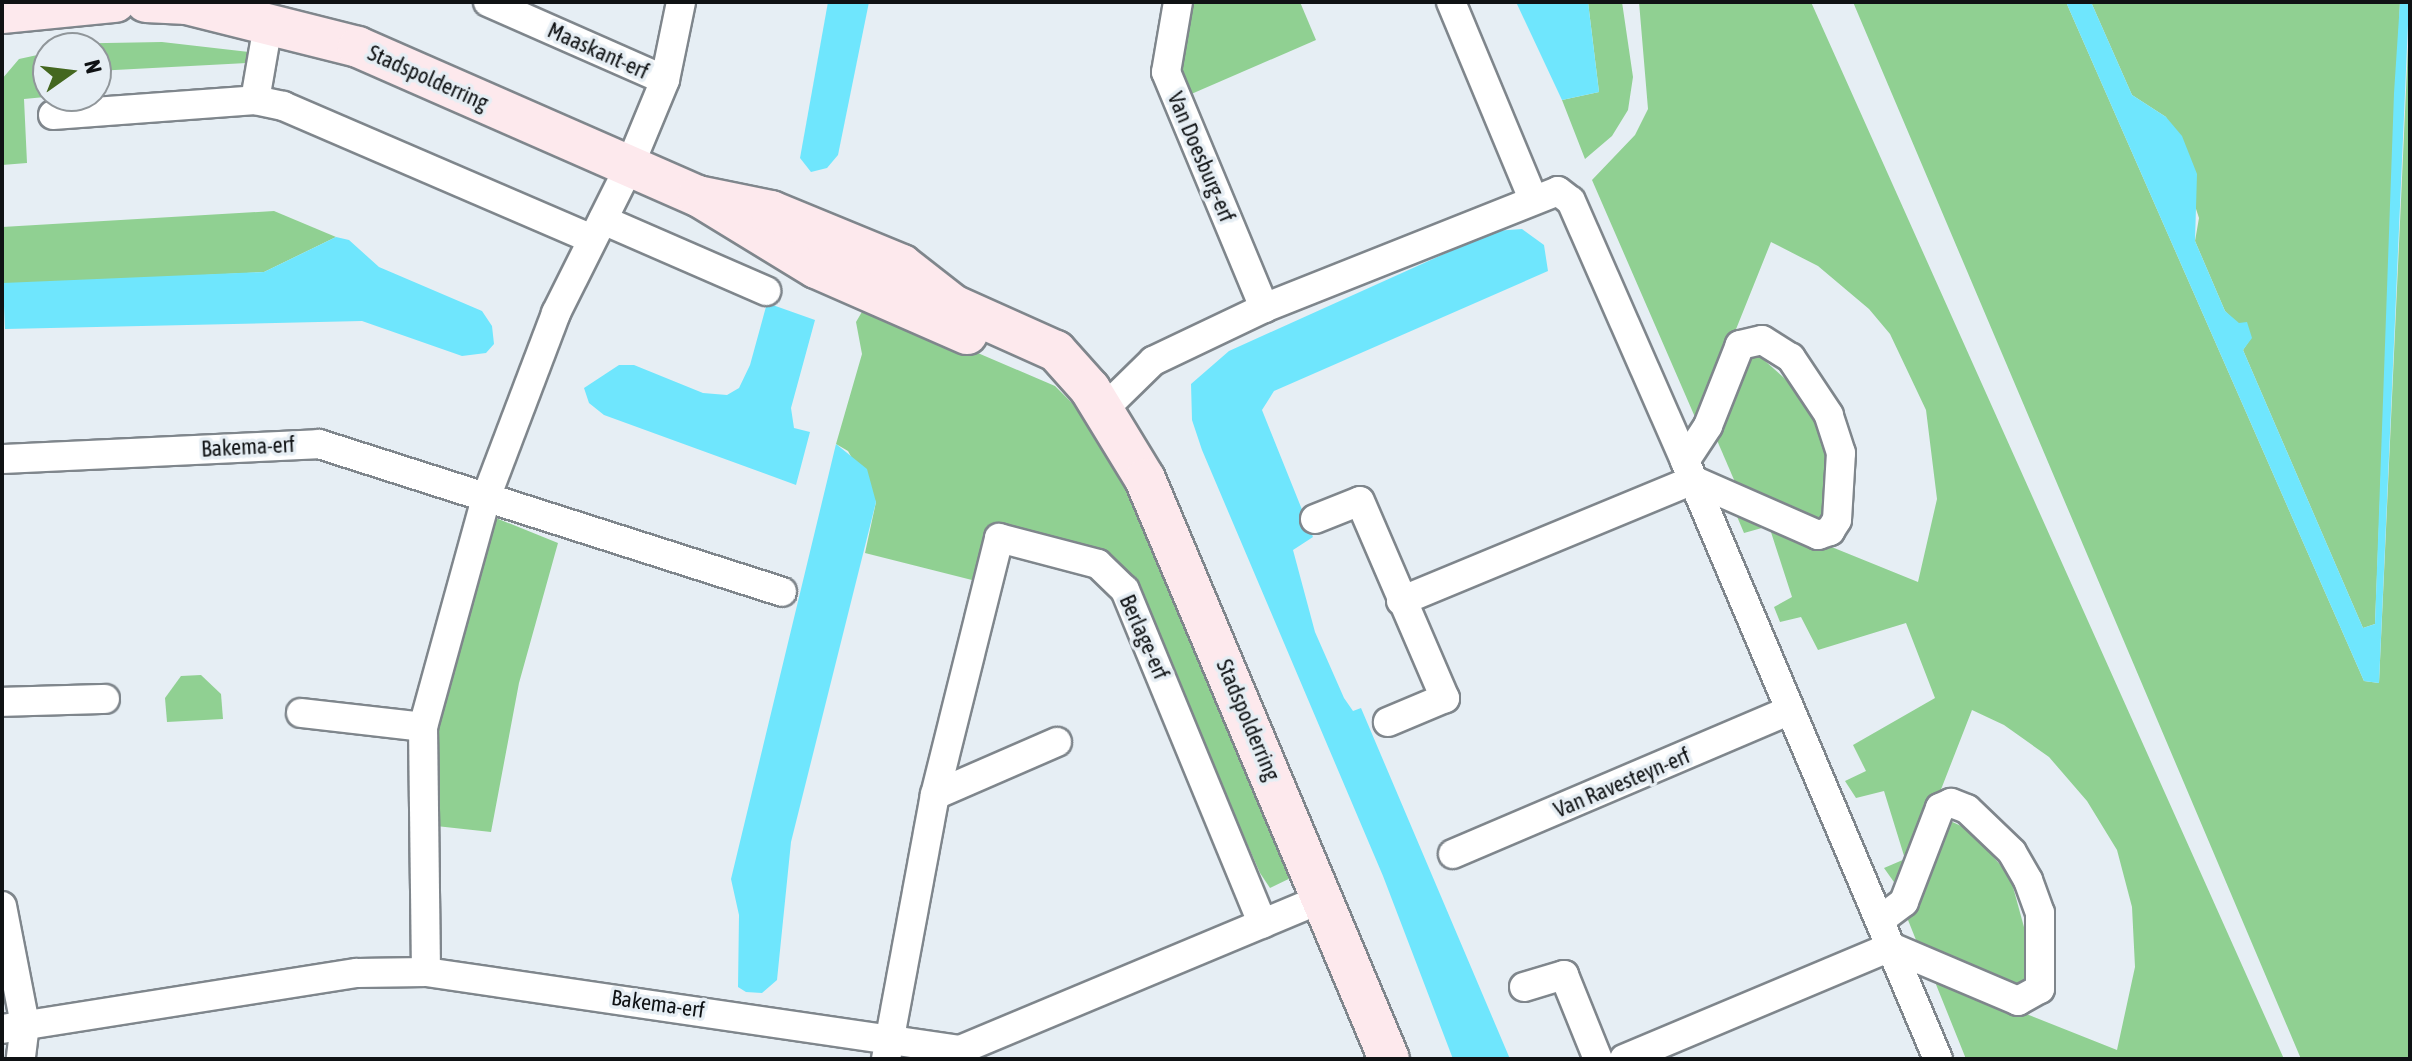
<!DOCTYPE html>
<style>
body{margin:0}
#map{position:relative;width:2412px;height:1061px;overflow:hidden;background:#e6eef4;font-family:"Asap Condensed",sans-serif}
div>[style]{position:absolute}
.green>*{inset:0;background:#90d092}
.water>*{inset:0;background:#6fe6fd}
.roads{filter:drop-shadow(2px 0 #7f868c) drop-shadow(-2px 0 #7f868c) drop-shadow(0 2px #7f868c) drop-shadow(0 -2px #7f868c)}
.street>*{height:28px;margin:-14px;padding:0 14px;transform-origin:14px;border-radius:14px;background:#fff}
.secondary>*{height:40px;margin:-20px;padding:0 20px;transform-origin:20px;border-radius:20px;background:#fde9ed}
span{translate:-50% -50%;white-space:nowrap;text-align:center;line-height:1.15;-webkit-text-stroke:7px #e6eef4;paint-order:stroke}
.street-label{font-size:22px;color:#0f1214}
.frame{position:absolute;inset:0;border:4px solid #0f1214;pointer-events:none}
.north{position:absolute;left:32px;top:32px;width:80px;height:80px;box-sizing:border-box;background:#e6eef4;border:2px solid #90969a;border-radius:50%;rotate:76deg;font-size:22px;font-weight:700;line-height:32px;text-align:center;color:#0f1214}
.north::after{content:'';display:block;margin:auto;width:28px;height:36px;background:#44671f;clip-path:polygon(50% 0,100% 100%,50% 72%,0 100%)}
</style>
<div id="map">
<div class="green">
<i style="clip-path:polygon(1191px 2px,1300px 2px,1316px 40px,1189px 95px,1179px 66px)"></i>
<i style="clip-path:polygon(1588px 2px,1622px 2px,1633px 77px,1628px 110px,1612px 136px,1585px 159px,1562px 100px,1599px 92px)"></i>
<i style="clip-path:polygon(1639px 2px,1811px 2px,2284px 1059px,1966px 1059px,1933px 977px,2117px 1050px,2135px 967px,2132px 907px,2117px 850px,2087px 801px,2049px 757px,2004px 725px,1972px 710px,1901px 892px,1884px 868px,1905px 859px,1884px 791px,1856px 798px,1845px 781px,1866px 771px,1853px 745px,1935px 698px,1906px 623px,1818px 650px,1801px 617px,1780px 622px,1774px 607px,1792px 597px,1769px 526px,1744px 533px,1733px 507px,1918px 582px,1937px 499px,1926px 410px,1890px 334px,1869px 309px,1818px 266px,1771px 242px,1698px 424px,1592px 180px,1635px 135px,1648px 109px)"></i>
<i style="clip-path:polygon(1853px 2px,2066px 2px,2364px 681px,2379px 683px,2410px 2px,2410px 1059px,2301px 1059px)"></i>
<i style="clip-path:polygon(2091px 2px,2400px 2px,2375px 624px,2363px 628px,2243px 350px,2251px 338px,2225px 311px,2195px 241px,2199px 218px,2166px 117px,2132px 95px)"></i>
<i style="clip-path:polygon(162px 42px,249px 52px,247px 63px,96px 71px,96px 48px,51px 48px,51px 44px)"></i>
<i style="clip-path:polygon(42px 54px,45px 97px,24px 99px,27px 163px,2px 165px,2px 79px,19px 59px)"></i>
<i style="clip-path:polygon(274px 211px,336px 237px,264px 272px,2px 285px,2px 227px)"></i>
<i style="clip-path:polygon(866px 305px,1055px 386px,1089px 420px,1152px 524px,1303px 872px,1270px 888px,1260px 873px,1133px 583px,991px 534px,983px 541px,972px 580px,865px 553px,876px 502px,848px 451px,836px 444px,862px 354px,856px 322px)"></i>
<i style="clip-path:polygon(1755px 352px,1801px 393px,1823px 437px,1829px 463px,1826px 517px,1821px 522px,1741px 496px,1713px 431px,1741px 357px)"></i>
<i style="clip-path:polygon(496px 518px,558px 543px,519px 683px,491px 832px,436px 826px,434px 770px,439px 720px)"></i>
<i style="clip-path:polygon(201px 675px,221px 694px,223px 719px,167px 722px,165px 698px,181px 676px)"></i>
<i style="clip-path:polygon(1948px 820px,1970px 830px,2010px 876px,2030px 949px,2026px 983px,2020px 990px,1922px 955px,1906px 915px)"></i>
</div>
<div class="water">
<i style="clip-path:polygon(828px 2px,869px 2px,838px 155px,827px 168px,811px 172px,800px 158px)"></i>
<i style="clip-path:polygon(1516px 2px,1588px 2px,1599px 92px,1562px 100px)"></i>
<i style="clip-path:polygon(2066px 2px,2091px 2px,2132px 95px,2166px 117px,2182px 136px,2197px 174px,2195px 241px,2225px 311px,2239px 323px,2247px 322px,2252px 338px,2243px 350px,2363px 628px,2375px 624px,2394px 93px,2400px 2px,2409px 2px,2379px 683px,2364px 681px)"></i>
<i style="clip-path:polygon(1522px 229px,1544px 245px,1548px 271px,1274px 391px,1262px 410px,1313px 537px,1293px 550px,1315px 632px,1344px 698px,1353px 711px,1361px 708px,1510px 1059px,1453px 1059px,1383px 876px,1202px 450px,1192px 420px,1191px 384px,1229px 351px,1495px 231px)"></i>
<i style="clip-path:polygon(336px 237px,349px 240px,379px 267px,482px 311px,492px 326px,494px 344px,486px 353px,462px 356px,362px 321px,5px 329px,3px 283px,264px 272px)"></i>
<i style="clip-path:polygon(767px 303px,815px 320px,791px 408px,794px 428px,810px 432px,796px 485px,604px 415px,589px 403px,584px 388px,619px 365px,634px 365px,703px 393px,727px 395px,739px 388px,750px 365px)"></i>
<i style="clip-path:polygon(836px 444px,867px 469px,876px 502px,791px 842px,777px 980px,762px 993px,746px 992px,738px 987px,739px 915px,731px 879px)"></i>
</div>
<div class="roads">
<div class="street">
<i style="left:488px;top:2px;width:193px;rotate:23.8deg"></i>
<i style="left:1178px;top:2px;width:71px;rotate:99.7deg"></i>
<i style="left:1166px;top:72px;width:256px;rotate:67.4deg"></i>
<i style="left:1451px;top:2px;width:211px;rotate:67.4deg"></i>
<i style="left:255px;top:100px;width:76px;rotate:-80.2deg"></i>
<i style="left:53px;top:115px;width:203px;rotate:-4.2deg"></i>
<i style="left:255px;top:100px;width:29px;rotate:12deg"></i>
<i style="left:283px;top:106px;width:336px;rotate:23.3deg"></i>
<i style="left:603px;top:220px;width:178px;rotate:23.5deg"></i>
<i style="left:1104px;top:409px;width:69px;rotate:-44.4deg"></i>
<i style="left:1153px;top:361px;width:123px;rotate:-25.5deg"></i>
<i style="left:1264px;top:308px;width:316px;rotate:-21.7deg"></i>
<i style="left:1558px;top:191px;width:16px;rotate:38deg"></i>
<i style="left:1571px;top:201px;width:284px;rotate:66.3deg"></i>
<i style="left:1685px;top:461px;width:649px;rotate:67.07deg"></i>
<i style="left:2px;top:459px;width:317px;rotate:-2.7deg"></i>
<i style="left:319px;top:444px;width:486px;rotate:17.7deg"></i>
<i style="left:1315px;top:519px;width:48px;rotate:-21.8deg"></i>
<i style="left:1360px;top:501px;width:215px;rotate:66.7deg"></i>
<i style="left:1445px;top:698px;width:62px;rotate:157.2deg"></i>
<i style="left:1401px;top:601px;width:316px;rotate:-22.5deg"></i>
<i style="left:1693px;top:480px;width:137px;rotate:23.7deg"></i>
<i style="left:1818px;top:535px;width:13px;rotate:-18deg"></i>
<i style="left:1830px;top:531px;width:13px;rotate:-58deg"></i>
<i style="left:1837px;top:520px;width:67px;rotate:-86.6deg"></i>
<i style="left:1841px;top:453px;width:40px;rotate:-108deg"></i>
<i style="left:1829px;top:415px;width:69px;rotate:-123.7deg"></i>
<i style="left:1791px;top:358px;width:34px;rotate:-148deg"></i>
<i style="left:1762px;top:340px;width:23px;rotate:167deg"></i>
<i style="left:1740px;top:345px;width:87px;rotate:111.6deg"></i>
<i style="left:1708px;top:426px;width:42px;rotate:123.3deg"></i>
<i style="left:2px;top:702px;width:103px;rotate:-1.7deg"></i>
<i style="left:301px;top:713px;width:123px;rotate:6.5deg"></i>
<i style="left:935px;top:795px;width:133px;rotate:-23.5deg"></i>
<i style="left:1453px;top:854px;width:366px;rotate:-23.1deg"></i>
<i style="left:2px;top:906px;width:120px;rotate:79deg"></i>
<i style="left:25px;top:1024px;width:35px;rotate:97deg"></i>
<i style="left:426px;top:972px;width:245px;rotate:-90.7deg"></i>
<i style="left:423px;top:727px;width:241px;rotate:-74.6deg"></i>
<i style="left:487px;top:495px;width:195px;rotate:-69.2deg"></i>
<i style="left:556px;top:313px;width:163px;rotate:-63.4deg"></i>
<i style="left:629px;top:167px;width:94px;rotate:-67.5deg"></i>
<i style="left:665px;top:80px;width:80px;rotate:-78.4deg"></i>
<i style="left:1524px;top:987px;width:42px;rotate:-16.7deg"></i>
<i style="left:1564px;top:975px;width:91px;rotate:68deg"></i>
<i style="left:2px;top:1029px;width:359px;rotate:-9deg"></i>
<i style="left:357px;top:973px;width:69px;rotate:-0.8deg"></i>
<i style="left:426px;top:972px;width:540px;rotate:8.31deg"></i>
<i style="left:960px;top:1050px;width:394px;rotate:-22.7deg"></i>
<i style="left:886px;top:1059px;width:269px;rotate:-79.5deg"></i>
<i style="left:935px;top:795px;width:265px;rotate:-76deg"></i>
<i style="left:999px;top:538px;width:102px;rotate:14.7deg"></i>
<i style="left:1098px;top:564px;width:37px;rotate:44deg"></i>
<i style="left:1125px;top:590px;width:361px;rotate:67.6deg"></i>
<i style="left:1624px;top:1059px;width:290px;rotate:-22.8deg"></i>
<i style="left:1891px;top:947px;width:138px;rotate:23deg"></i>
<i style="left:2018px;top:1001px;width:25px;rotate:-29deg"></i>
<i style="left:2040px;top:989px;width:76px;rotate:-90deg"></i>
<i style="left:2040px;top:913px;width:35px;rotate:-110deg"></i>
<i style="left:2028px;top:880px;width:32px;rotate:-120deg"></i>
<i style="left:2012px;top:852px;width:62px;rotate:-136.3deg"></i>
<i style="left:1967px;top:809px;width:17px;rotate:-159deg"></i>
<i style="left:1951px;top:803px;width:12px;rotate:156deg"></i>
<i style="left:1940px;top:808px;width:101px;rotate:111deg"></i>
<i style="left:1904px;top:902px;width:30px;rotate:143deg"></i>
</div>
<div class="secondary">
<i style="left:146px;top:2px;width:41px;rotate:2.8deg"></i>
<i style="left:187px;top:4px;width:176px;rotate:14.1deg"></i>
<i style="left:358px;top:47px;width:371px;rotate:23.7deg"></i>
<i style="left:698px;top:196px;width:138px;rotate:31.4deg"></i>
<i style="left:816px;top:268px;width:165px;rotate:23.6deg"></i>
<i style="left:2px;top:13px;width:114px;rotate:-5.6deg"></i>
<i style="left:698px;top:196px;width:75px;rotate:11.6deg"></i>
<i style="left:771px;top:211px;width:142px;rotate:22.4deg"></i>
<i style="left:902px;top:265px;width:65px;rotate:38.1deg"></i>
<i style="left:953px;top:305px;width:113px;rotate:24.1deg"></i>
<i style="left:1056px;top:351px;width:51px;rotate:48.2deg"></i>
<i style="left:1090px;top:389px;width:105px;rotate:58.6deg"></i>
<i style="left:1145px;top:479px;width:629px;rotate:67.18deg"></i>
</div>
</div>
<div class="street-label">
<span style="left:598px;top:51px;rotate:24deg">Maaskant-erf</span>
<span style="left:428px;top:78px;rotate:24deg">Stadspolderring</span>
<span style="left:1201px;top:157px;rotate:67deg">Van Doesburg-erf</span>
<span style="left:248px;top:447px;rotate:-3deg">Bakema-erf</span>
<span style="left:1144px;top:637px;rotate:66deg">Berlage-erf</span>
<span style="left:1248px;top:720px;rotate:67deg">Stadspolderring</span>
<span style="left:1622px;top:783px;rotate:-23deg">Van Ravesteyn-erf</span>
<span style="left:658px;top:1004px;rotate:8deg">Bakema-erf</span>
</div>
<div class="frame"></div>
<div class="north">N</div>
</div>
